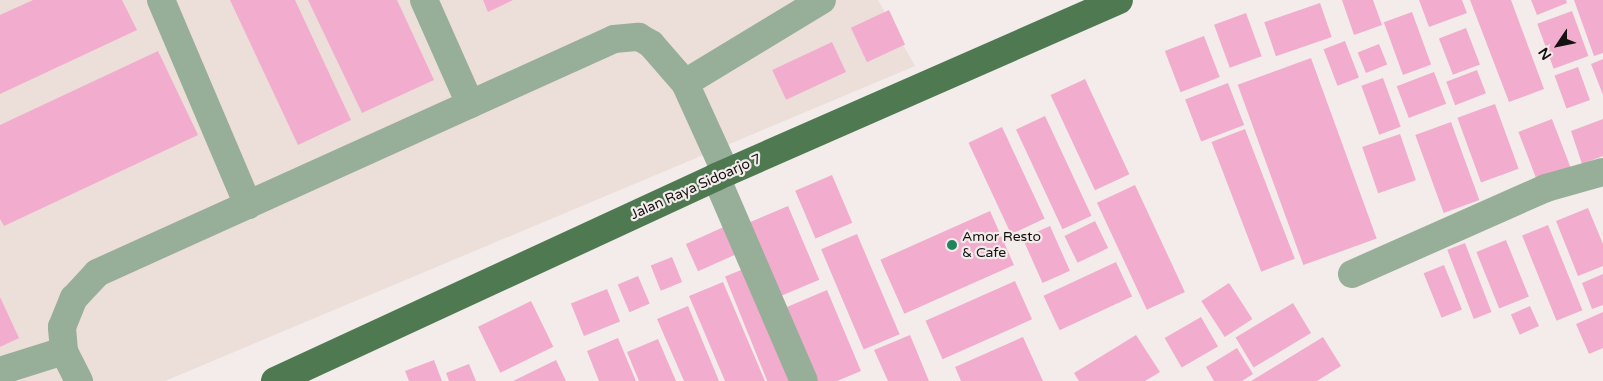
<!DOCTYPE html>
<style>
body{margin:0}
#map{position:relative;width:1603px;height:381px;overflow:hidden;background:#f3ecea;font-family:"Varela Round",sans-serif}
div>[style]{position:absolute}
.built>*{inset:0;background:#ecded8}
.building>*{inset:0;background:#f2adce;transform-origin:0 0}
.minor>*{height:28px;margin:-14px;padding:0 14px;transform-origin:14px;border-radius:14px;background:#97ae98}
.major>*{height:28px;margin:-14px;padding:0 14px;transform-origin:14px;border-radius:14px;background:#4e7951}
.dots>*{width:14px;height:14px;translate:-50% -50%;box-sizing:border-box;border:2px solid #f3ecea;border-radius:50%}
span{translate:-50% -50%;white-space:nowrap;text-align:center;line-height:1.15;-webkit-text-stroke:4.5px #f3ecea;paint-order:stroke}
.street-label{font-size:14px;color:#151312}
.poi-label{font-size:14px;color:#151312}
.left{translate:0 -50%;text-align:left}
.north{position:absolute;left:1533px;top:20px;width:50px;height:50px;-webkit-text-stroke:4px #f3ecea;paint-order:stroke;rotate:236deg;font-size:14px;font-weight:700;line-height:20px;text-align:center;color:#151312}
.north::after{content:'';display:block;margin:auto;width:18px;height:22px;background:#151312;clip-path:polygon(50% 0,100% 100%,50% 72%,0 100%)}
</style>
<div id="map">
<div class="built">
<i style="clip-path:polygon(0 0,878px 0,915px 66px,165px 381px,0 381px)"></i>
</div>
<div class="building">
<i style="clip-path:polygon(33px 0,122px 0,137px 30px,0 94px,0 15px)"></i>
<i style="clip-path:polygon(230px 0,295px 0,351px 120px,298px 145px)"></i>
<i style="clip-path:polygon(308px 0,397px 0,434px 80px,362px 113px)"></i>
<i style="clip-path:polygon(483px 0,513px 0,488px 12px)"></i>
<i style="clip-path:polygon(1342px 0,1373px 0,1382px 25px,1354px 35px)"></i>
<i style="clip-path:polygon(1419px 0,1462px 0,1467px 13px,1429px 27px)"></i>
<i style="clip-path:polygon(1470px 0,1511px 0,1544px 89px,1509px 102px)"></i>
<i style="clip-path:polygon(1531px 0,1566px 0,1567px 3px,1537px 15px)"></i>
<i style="clip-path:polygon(1574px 0,1603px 0,1603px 53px,1594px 56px)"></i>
<i style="left:1320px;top:3px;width:36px;height:59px;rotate:71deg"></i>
<i style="left:889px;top:10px;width:38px;height:42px;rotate:65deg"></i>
<i style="left:1572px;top:11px;width:48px;height:37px;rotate:70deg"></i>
<i style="left:1412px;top:12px;width:56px;height:30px;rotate:70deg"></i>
<i style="left:1246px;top:13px;width:46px;height:34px;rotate:70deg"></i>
<i style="left:1466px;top:28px;width:39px;height:29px;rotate:69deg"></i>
<i style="left:1204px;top:36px;width:44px;height:42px;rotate:69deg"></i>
<i style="left:1345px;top:41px;width:39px;height:23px;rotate:69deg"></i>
<i style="left:832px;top:42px;width:33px;height:66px;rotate:65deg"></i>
<i style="left:1379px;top:44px;width:22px;height:23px;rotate:68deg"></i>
<i style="clip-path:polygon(158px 51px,198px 135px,4px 226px,0 219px,0 125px)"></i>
<i style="left:1311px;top:58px;width:192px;height:78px;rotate:70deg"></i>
<i style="clip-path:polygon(1603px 59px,1603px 95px,1591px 64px)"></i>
<i style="left:1578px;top:67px;width:35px;height:25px;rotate:70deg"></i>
<i style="left:1477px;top:70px;width:25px;height:33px;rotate:69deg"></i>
<i style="left:1434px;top:72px;width:34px;height:40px;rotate:69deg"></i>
<i style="left:1383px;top:78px;width:52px;height:23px;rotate:70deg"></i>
<i style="left:1085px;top:79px;width:105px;height:38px;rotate:65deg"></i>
<i style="left:1228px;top:83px;width:45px;height:46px;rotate:69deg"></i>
<i style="left:1495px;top:104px;width:69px;height:40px;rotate:70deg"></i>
<i style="left:1045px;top:116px;width:110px;height:32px;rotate:65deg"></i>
<i style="left:1552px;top:119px;width:53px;height:36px;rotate:69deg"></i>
<i style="clip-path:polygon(1603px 119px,1603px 156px,1582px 164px,1571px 131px)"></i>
<i style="left:1451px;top:122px;width:83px;height:38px;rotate:70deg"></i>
<i style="left:1002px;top:127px;width:101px;height:37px;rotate:65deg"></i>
<i style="left:1245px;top:129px;width:139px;height:36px;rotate:69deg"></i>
<i style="left:1400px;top:134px;width:49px;height:40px;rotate:71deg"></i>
<i style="left:832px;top:175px;width:52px;height:40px;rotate:67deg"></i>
<i style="left:1135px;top:185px;width:118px;height:42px;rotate:65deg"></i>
<i style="left:788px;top:206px;width:80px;height:45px;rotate:67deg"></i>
<i style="clip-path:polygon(1588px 208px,1603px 244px,1603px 266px,1578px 276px,1556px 221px)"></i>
<i style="left:990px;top:211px;width:59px;height:120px;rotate:66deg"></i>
<i style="left:1095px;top:221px;width:30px;height:34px;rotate:64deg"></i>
<i style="left:1548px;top:225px;width:92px;height:28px;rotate:68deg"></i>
<i style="left:726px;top:226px;width:30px;height:44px;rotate:66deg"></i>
<i style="left:1050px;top:226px;width:49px;height:30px;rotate:66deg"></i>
<i style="left:857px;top:234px;width:109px;height:39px;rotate:67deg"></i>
<i style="left:1506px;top:240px;width:61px;height:32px;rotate:68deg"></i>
<i style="left:1465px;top:243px;width:74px;height:19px;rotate:69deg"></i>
<i style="left:672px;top:257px;width:27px;height:23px;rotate:68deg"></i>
<i style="left:1116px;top:262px;width:38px;height:80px;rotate:65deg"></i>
<i style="left:1444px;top:265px;width:48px;height:22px;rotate:68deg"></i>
<i style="left:751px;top:266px;width:124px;height:28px;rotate:68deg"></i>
<i style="clip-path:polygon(1603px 274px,1603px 305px,1592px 309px,1582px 283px)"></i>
<i style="left:638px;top:276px;width:30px;height:22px;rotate:67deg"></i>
<i style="left:1015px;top:281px;width:42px;height:98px;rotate:66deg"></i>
<i style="clip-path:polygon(723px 282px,765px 381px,725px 381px,689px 296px)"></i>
<i style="left:1229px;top:283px;width:43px;height:33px;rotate:57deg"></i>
<i style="left:607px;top:289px;width:35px;height:39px;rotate:68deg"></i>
<i style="clip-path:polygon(827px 290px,861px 371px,837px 381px,818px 381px,787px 307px)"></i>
<i style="clip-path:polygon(0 297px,19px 338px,0 347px)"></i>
<i style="left:531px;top:301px;width:51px;height:59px;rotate:64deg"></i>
<i style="left:1293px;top:303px;width:35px;height:67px;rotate:59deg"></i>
<i style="clip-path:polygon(688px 306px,719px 381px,684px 381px,657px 319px)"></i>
<i style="left:1530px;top:306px;width:22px;height:21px;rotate:66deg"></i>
<i style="clip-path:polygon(1603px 312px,1603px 348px,1589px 354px,1576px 324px)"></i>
<i style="left:1201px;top:317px;width:34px;height:42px;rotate:60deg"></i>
<i style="clip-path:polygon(910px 335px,929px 381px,888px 381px,874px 350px)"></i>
<i style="clip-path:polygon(1136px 335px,1160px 372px,1145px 381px,1079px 381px,1074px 373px)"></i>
<i style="clip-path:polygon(1023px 337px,1043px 381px,961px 381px,955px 367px)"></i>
<i style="clip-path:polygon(1323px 337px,1341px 366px,1317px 381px,1251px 381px)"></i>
<i style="clip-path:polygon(618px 338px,636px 381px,599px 381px,587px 351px)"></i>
<i style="clip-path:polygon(658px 339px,676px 381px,639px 381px,627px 352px)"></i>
<i style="clip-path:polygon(1237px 348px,1253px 374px,1242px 381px,1214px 381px,1206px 367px)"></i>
<i style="clip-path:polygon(434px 360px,442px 381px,409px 381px,405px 371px)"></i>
<i style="clip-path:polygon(556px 360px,566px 381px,513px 381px)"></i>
<i style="clip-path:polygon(469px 364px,476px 381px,449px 381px,446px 373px)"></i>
</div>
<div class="minor">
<i style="left:161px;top:0;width:223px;rotate:67deg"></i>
<i style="left:424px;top:0;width:114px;rotate:66.1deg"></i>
<i style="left:685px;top:83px;width:160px;rotate:-31.2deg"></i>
<i style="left:716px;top:177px;width:222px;rotate:66.7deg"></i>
<i style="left:1352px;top:274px;width:212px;rotate:-23.9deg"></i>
<i style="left:1546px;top:188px;width:59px;rotate:-15.7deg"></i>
<i style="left:0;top:371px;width:67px;rotate:-17.4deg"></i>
<i style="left:79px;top:381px;width:34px;rotate:-117deg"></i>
<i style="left:64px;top:351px;width:24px;rotate:-95deg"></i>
<i style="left:62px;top:327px;width:31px;rotate:-68deg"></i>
<i style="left:74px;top:298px;width:34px;rotate:-47deg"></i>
<i style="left:97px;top:273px;width:567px;rotate:-24.35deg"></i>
<i style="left:614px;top:39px;width:25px;rotate:-5deg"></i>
<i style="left:639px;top:37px;width:14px;rotate:30deg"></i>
<i style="left:651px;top:44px;width:52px;rotate:48.9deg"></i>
<i style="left:685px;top:83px;width:99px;rotate:65.5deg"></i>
</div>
<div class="major">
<i style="left:275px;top:381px;width:486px;rotate:-24.8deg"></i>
<i style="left:716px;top:177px;width:440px;rotate:-23.7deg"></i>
</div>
<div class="dots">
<i style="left:952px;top:245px;background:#20855f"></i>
</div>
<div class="street-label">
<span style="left:696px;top:187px;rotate:-24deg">Jalan Raya Sidoarjo 7</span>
</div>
<div class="poi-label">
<span class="left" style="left:962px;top:245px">Amor Resto<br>&amp; Cafe</span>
</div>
<div class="north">N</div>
</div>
